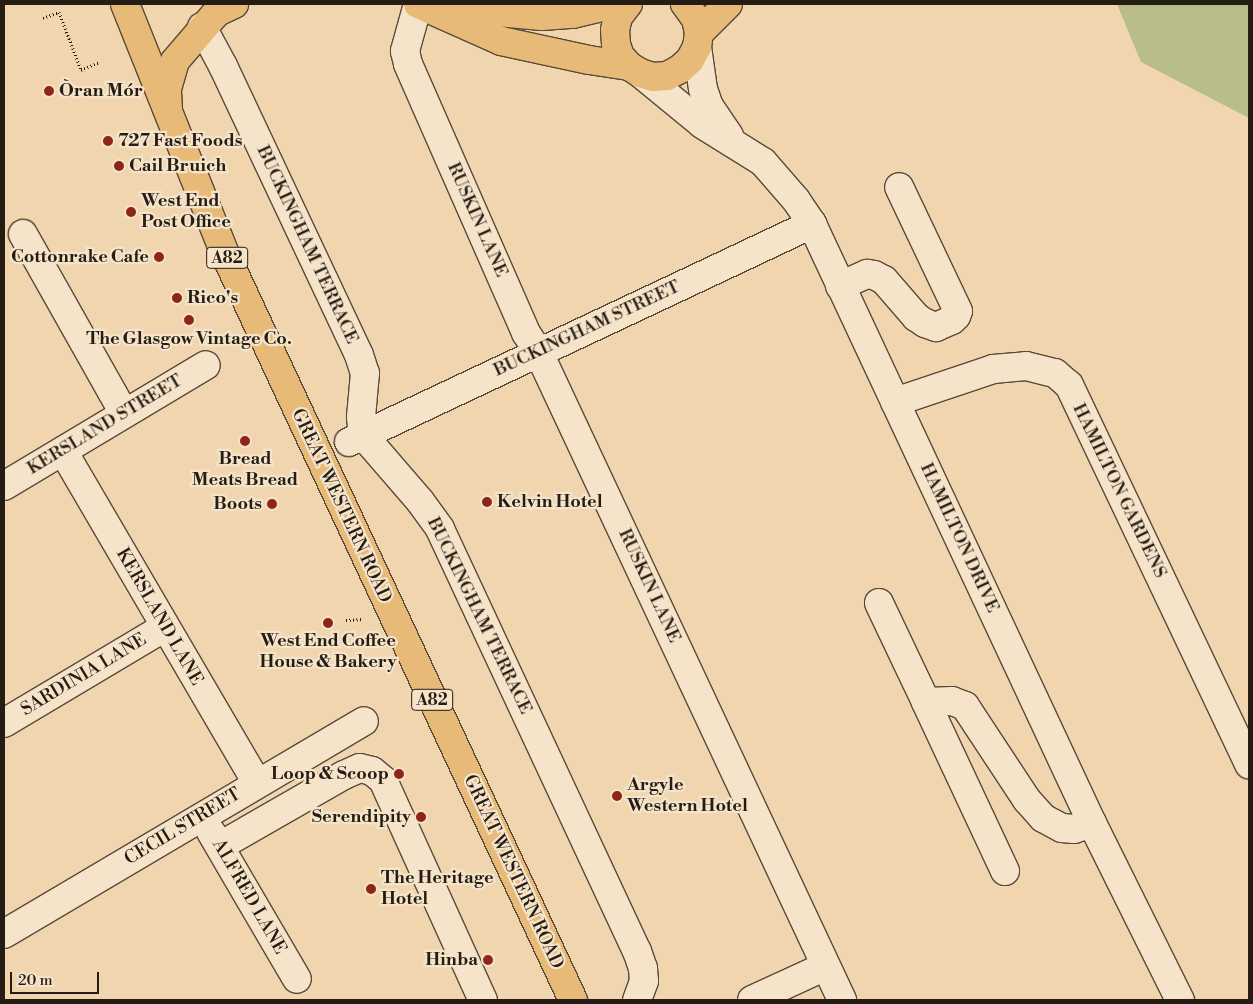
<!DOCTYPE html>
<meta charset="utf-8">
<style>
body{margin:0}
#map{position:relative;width:1253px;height:1004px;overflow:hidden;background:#f0d5ae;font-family:"Libre Bodoni",serif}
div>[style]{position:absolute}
.green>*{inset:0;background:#b9bd8a}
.path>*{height:3px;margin-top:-1.5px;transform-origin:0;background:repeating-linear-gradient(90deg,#251c13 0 1px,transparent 0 3.5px)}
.roads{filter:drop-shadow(1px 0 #584a3a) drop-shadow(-1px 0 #584a3a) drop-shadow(0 1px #584a3a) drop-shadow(0 -1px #584a3a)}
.minor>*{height:28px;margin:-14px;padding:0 14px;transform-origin:14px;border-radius:14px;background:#f5e4ca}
.major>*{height:28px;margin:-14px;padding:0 14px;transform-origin:14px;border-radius:14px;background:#e8ba77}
.dots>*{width:14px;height:14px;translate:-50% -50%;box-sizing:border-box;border:2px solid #f5e4ca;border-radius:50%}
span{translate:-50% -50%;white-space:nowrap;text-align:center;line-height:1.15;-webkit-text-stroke:4.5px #f5e4ca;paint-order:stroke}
.shield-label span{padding:1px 4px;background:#f5e4ca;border:1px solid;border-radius:4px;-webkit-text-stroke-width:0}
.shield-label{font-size:16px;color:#251c13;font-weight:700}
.poi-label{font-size:18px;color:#251c13;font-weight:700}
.left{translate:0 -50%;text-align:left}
.right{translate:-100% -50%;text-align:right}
.street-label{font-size:18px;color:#251c13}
.frame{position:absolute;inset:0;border:5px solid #251c13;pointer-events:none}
.scale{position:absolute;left:10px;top:972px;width:89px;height:22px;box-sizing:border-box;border:2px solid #251c13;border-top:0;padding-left:6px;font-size:15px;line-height:18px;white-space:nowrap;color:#251c13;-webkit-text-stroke:4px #f5e4ca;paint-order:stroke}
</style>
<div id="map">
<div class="green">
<i style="clip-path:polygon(1117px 4px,1249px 4px,1249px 118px,1141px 62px)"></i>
</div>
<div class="path">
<i style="left:43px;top:18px;width:17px;rotate:-21deg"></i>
<i style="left:59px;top:12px;width:62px;rotate:69.2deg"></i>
<i style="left:81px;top:70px;width:20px;rotate:-24deg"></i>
<i style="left:346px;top:620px;width:17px;rotate:-3deg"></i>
</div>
<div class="roads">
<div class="minor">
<i style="left:418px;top:4px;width:49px;rotate:105.5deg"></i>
<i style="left:405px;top:51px;width:13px;rotate:77deg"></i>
<i style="left:408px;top:64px;width:294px;rotate:66.3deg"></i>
<i style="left:526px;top:333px;width:22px;rotate:56deg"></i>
<i style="left:538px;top:351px;width:717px;rotate:64.9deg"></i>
<i style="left:202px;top:27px;width:44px;rotate:61.7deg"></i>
<i style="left:223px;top:66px;width:319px;rotate:64.8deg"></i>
<i style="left:359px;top:355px;width:19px;rotate:72deg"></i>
<i style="left:365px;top:373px;width:44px;rotate:95.2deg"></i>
<i style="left:361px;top:417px;width:18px;rotate:84deg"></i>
<i style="left:363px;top:435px;width:87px;rotate:49.2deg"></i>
<i style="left:420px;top:501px;width:34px;rotate:54deg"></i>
<i style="left:440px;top:529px;width:466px;rotate:65deg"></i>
<i style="left:637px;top:951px;width:18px;rotate:71deg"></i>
<i style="left:643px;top:968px;width:13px;rotate:86deg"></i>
<i style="left:644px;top:981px;width:20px;rotate:110deg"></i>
<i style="left:697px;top:47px;width:42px;rotate:81.9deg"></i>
<i style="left:703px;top:89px;width:18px;rotate:71deg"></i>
<i style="left:709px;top:106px;width:36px;rotate:56deg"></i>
<i style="left:640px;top:73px;width:80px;rotate:39.4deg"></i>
<i style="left:702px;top:124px;width:72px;rotate:31.9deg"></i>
<i style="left:763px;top:162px;width:50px;rotate:49deg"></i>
<i style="left:796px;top:200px;width:29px;rotate:56deg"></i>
<i style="left:812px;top:224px;width:661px;rotate:64.95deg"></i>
<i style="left:1092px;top:823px;width:198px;rotate:63.6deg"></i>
<i style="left:23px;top:234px;width:206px;rotate:60.6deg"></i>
<i style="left:840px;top:286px;width:30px;rotate:-24deg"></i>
<i style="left:867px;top:274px;width:7px;rotate:8deg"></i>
<i style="left:874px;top:275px;width:11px;rotate:27deg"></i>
<i style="left:884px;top:280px;width:49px;rotate:49.1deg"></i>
<i style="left:916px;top:317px;width:11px;rotate:34deg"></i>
<i style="left:925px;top:323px;width:12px;rotate:20deg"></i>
<i style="left:936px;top:327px;width:17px;rotate:-24deg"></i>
<i style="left:952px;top:320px;width:6px;rotate:-45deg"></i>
<i style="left:956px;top:316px;width:5px;rotate:-68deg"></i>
<i style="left:958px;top:311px;width:137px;rotate:-115.4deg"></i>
<i style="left:895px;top:402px;width:103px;rotate:-18.6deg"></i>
<i style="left:993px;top:369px;width:33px;rotate:-5deg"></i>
<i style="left:1026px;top:366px;width:30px;rotate:14deg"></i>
<i style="left:1055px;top:373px;width:18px;rotate:41deg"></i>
<i style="left:1069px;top:385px;width:420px;rotate:64.6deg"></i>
<i style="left:349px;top:442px;width:512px;rotate:-25.21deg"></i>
<i style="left:63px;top:451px;width:385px;rotate:59.7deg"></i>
<i style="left:4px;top:486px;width:235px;rotate:-30.9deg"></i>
<i style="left:879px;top:603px;width:110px;rotate:64.6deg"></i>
<i style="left:4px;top:723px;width:187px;rotate:-30.8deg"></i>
<i style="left:211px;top:832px;width:170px;rotate:59.7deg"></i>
<i style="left:220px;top:846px;width:143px;rotate:-29.8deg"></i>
<i style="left:344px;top:775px;width:17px;rotate:-24deg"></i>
<i style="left:360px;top:768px;width:12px;rotate:14deg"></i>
<i style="left:372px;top:771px;width:14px;rotate:39deg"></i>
<i style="left:383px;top:780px;width:242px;rotate:65.6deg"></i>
<i style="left:1005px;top:871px;width:187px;rotate:-115.1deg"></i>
<i style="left:926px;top:702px;width:26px;rotate:-2deg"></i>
<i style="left:952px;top:701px;width:14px;rotate:21deg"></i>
<i style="left:965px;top:706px;width:113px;rotate:56.6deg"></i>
<i style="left:1027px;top:800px;width:24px;rotate:48deg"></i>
<i style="left:1043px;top:818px;width:21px;rotate:28deg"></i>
<i style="left:1062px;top:828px;width:12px;rotate:5deg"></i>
<i style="left:1074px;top:829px;width:19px;rotate:-18deg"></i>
<i style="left:4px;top:934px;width:418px;rotate:-30.6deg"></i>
<i style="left:752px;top:1000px;width:81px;rotate:-24.7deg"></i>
</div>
<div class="major">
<i style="left:125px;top:4px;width:269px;rotate:68.2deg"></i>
<i style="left:225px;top:254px;width:823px;rotate:64.99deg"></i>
<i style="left:418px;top:4px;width:91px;rotate:24deg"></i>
<i style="left:501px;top:41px;width:90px;rotate:12.2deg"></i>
<i style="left:589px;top:60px;width:40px;rotate:8.5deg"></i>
<i style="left:628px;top:4px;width:16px;rotate:128deg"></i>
<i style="left:618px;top:17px;width:13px;rotate:103deg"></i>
<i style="left:615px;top:30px;width:14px;rotate:86deg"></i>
<i style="left:616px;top:44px;width:13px;rotate:72deg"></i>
<i style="left:620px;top:56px;width:13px;rotate:48deg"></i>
<i style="left:629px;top:66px;width:13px;rotate:32deg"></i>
<i style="left:640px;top:73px;width:14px;rotate:17deg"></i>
<i style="left:653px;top:77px;width:14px;rotate:-4deg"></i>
<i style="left:667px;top:76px;width:15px;rotate:-28deg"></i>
<i style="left:680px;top:69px;width:13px;rotate:-42deg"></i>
<i style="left:690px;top:60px;width:15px;rotate:-62deg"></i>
<i style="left:697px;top:47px;width:14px;rotate:-82deg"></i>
<i style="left:699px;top:33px;width:14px;rotate:-102deg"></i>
<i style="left:696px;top:19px;width:19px;rotate:-126deg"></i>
<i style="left:443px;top:7px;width:99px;rotate:5.2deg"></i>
<i style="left:542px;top:16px;width:31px;rotate:-4deg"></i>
<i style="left:573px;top:14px;width:42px;rotate:-13.7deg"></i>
<i style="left:699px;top:33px;width:41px;rotate:-45deg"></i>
<i style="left:168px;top:110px;width:21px;rotate:-93deg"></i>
<i style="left:167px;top:89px;width:29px;rotate:-74deg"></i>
<i style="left:175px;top:61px;width:65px;rotate:-49.4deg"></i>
<i style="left:217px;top:12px;width:19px;rotate:-25deg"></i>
</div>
</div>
<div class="dots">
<i style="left:49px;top:91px;background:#8f2418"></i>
<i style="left:108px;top:141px;background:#8f2418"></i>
<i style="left:119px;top:166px;background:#8f2418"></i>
<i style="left:131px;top:212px;background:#8f2418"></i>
<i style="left:159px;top:257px;background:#8f2418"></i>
<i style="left:177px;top:298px;background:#8f2418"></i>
<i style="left:189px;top:320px;background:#8f2418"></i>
<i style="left:245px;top:441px;background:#8f2418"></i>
<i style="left:487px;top:502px;background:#8f2418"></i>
<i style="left:272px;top:504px;background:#8f2418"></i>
<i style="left:328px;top:623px;background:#8f2418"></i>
<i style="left:399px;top:774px;background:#8f2418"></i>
<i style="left:617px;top:796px;background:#8f2418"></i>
<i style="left:421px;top:817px;background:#8f2418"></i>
<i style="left:371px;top:889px;background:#8f2418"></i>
<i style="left:488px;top:960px;background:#8f2418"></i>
</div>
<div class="shield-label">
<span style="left:227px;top:258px">A82</span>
<span style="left:432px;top:700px">A82</span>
</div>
<div class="poi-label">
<span class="left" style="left:59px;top:91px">Òran Mór</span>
<span class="left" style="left:118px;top:141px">727 Fast Foods</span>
<span class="left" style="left:129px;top:166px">Cail Bruich</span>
<span class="left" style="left:141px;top:212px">West End<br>Post Office</span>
<span class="right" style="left:149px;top:257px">Cottonrake Cafe</span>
<span class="left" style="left:187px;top:298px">Rico's</span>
<span style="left:189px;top:339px">The Glasgow Vintage Co.</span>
<span style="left:245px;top:470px">Bread<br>Meats Bread</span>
<span class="left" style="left:497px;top:502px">Kelvin Hotel</span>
<span class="right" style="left:262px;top:504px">Boots</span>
<span style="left:328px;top:652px">West End Coffee<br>House &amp; Bakery</span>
<span class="right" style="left:389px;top:774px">Loop &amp; Scoop</span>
<span class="left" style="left:627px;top:796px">Argyle<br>Western Hotel</span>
<span class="right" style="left:411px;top:817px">Serendipity</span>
<span class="left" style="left:381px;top:889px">The Heritage<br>Hotel</span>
<span class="right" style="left:478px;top:960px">Hinba</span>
</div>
<div class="street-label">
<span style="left:477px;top:220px;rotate:66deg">RUSKIN LANE</span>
<span style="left:307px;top:245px;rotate:65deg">BUCKINGHAM TERRACE</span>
<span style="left:587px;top:329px;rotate:-25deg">BUCKINGHAM STREET</span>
<span style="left:105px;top:425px;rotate:-31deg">KERSLAND STREET</span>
<span style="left:1119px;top:491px;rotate:64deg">HAMILTON GARDENS</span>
<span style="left:341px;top:506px;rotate:65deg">GREAT WESTERN ROAD</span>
<span style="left:959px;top:538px;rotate:65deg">HAMILTON DRIVE</span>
<span style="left:649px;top:586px;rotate:65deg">RUSKIN LANE</span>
<span style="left:479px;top:616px;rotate:64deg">BUCKINGHAM TERRACE</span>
<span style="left:159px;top:617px;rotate:60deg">KERSLAND LANE</span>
<span style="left:84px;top:675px;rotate:-31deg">SARDINIA LANE</span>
<span style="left:183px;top:827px;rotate:-31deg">CECIL STREET</span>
<span style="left:513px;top:872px;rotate:65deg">GREAT WESTERN ROAD</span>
<span style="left:249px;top:897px;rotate:60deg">ALFRED LANE</span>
</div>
<div class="frame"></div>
<div class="scale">20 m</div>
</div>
